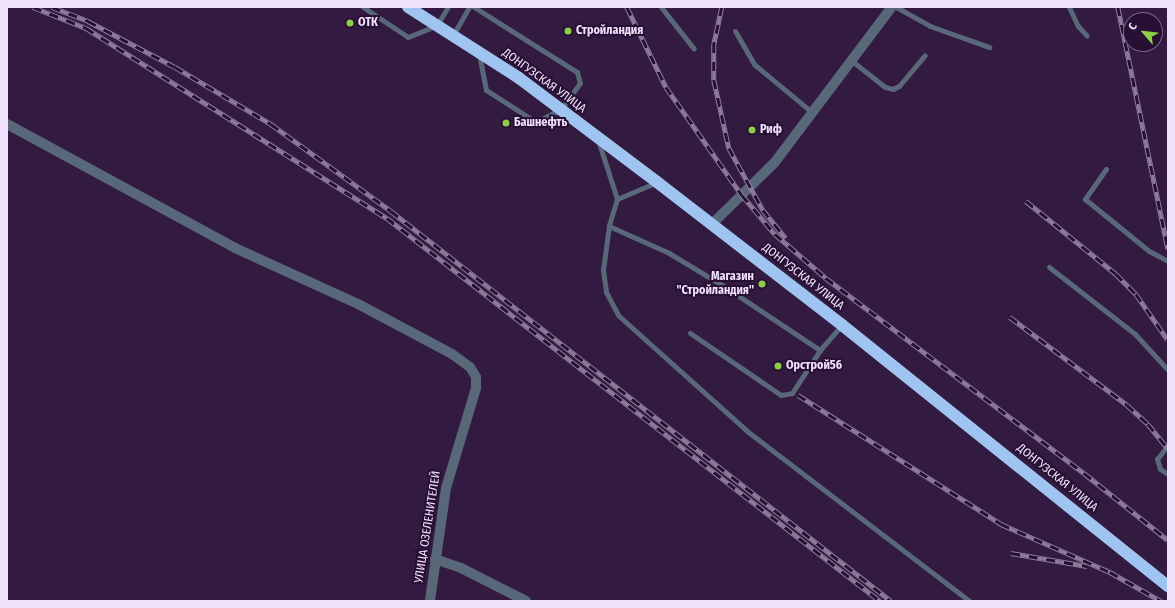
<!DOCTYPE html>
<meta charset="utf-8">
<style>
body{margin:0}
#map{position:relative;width:1175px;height:608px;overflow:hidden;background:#321a40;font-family:"Fira Sans Condensed",sans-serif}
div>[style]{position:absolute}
.lane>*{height:5px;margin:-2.5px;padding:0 2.5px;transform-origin:2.5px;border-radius:2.5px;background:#596879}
.street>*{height:10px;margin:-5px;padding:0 5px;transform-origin:5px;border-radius:5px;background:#596879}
.highway>*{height:12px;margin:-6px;padding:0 6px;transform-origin:6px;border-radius:6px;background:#9ec4ef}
.rail>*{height:4.5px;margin-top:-2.25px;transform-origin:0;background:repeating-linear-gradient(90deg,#281035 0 9px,#8f7c9b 0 18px);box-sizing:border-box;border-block:1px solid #8f7c9b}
.dots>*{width:11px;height:11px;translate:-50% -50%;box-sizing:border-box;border:2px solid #281035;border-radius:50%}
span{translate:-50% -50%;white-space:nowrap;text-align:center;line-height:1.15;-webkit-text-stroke:4px #281035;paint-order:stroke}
.poi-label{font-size:12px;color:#f0e2fa;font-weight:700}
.left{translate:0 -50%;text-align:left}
.right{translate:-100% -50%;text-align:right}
.street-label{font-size:12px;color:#f0e2fa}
.frame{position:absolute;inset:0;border:8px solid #f0e2fa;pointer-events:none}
.north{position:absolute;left:1123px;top:12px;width:40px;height:40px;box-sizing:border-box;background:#281035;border:1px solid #786484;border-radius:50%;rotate:298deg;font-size:11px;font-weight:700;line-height:16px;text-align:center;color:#f0e2fa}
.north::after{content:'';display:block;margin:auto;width:14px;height:18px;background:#8cce45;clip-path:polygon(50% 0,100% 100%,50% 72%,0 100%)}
</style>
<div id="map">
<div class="lane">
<i style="left:363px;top:7px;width:54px;rotate:33.7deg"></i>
<i style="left:408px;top:37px;width:31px;rotate:-22deg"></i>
<i style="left:437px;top:25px;width:21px;rotate:-59deg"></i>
<i style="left:474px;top:7px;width:122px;rotate:32.3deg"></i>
<i style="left:577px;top:72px;width:11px;rotate:75deg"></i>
<i style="left:580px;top:83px;width:32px;rotate:126deg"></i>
<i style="left:561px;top:109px;width:28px;rotate:153deg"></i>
<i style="left:536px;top:122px;width:59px;rotate:-147.4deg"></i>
<i style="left:486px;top:90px;width:37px;rotate:-101deg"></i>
<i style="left:661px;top:7px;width:53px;rotate:51.8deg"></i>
<i style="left:896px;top:7px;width:39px;rotate:29deg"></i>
<i style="left:930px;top:26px;width:63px;rotate:19.6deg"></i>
<i style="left:1069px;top:7px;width:21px;rotate:65deg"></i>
<i style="left:1078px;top:26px;width:13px;rotate:48deg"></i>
<i style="left:735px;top:31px;width:39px;rotate:60deg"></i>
<i style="left:755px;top:65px;width:75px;rotate:39.6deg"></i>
<i style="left:453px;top:35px;width:32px;rotate:-60deg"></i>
<i style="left:852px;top:61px;width:42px;rotate:38.2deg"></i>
<i style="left:885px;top:87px;width:8px;rotate:14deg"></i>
<i style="left:893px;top:89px;width:7px;rotate:-27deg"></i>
<i style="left:899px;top:86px;width:40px;rotate:-50deg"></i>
<i style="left:598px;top:140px;width:62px;rotate:72.1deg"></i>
<i style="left:617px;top:199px;width:28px;rotate:107deg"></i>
<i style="left:609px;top:226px;width:44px;rotate:97.8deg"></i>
<i style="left:603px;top:270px;width:22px;rotate:82deg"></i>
<i style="left:606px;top:292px;width:27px;rotate:62deg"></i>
<i style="left:619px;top:316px;width:172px;rotate:41.9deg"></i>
<i style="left:747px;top:431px;width:280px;rotate:37.4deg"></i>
<i style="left:1106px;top:169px;width:37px;rotate:125deg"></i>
<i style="left:1085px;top:199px;width:82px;rotate:39.1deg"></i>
<i style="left:1149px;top:251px;width:21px;rotate:28deg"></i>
<i style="left:617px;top:199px;width:43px;rotate:-23deg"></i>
<i style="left:609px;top:226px;width:66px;rotate:24.2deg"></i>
<i style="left:669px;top:253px;width:62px;rotate:31.1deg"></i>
<i style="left:722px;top:285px;width:118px;rotate:33.6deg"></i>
<i style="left:820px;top:350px;width:32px;rotate:-49deg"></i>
<i style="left:1049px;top:267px;width:109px;rotate:37.9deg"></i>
<i style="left:1135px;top:334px;width:49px;rotate:47.5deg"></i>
<i style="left:690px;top:333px;width:110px;rotate:34.3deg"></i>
<i style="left:781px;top:395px;width:11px;rotate:-10deg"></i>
<i style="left:792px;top:393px;width:51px;rotate:-56.9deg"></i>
<i style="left:1168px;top:445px;width:18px;rotate:128deg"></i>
<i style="left:1157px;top:459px;width:10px;rotate:73deg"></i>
<i style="left:1160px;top:469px;width:9px;rotate:32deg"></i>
</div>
<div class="street">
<i style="left:7px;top:124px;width:260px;rotate:28.5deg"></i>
<i style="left:235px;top:248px;width:137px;rotate:24.5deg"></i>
<i style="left:360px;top:305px;width:104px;rotate:28deg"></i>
<i style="left:452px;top:354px;width:22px;rotate:36deg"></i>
<i style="left:470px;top:367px;width:12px;rotate:59deg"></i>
<i style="left:476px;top:377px;width:11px;rotate:90deg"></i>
<i style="left:476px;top:388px;width:104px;rotate:106.7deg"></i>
<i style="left:446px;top:488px;width:114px;rotate:98.1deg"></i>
<i style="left:712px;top:224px;width:88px;rotate:-44.5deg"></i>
<i style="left:775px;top:162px;width:194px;rotate:-53deg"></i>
<i style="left:435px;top:559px;width:28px;rotate:19deg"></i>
<i style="left:461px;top:568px;width:73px;rotate:26.9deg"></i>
</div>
<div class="highway">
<i style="left:408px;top:7px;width:132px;rotate:32.6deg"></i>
<i style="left:519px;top:78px;width:173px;rotate:37deg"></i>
<i style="left:657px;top:182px;width:234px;rotate:37.7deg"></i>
<i style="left:842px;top:325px;width:418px;rotate:38.7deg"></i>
</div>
<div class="rail">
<i style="left:33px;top:7px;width:57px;rotate:21.6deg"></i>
<i style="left:86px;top:28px;width:356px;rotate:32.3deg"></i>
<i style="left:387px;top:218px;width:624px;rotate:37.84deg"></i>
<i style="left:52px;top:7px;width:39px;rotate:21deg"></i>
<i style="left:88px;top:21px;width:98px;rotate:27.9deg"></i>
<i style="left:175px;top:67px;width:112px;rotate:30.7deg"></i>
<i style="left:271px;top:124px;width:148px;rotate:35.9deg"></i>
<i style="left:391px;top:211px;width:634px;rotate:37.95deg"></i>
<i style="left:627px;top:7px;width:89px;rotate:64deg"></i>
<i style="left:666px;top:87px;width:132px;rotate:54.9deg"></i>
<i style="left:742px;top:195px;width:51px;rotate:49.8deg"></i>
<i style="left:775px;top:234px;width:67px;rotate:40.8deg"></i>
<i style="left:826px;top:278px;width:323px;rotate:37.1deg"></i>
<i style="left:1084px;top:473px;width:107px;rotate:38.6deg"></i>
<i style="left:722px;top:7px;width:38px;rotate:102deg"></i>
<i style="left:714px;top:44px;width:36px;rotate:90deg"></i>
<i style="left:714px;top:80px;width:70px;rotate:77.6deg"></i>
<i style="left:729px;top:148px;width:71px;rotate:61.3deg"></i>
<i style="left:763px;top:210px;width:36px;rotate:51deg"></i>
<i style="left:1118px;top:7px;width:247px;rotate:78.3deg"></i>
<i style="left:1026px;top:201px;width:116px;rotate:39deg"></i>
<i style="left:1116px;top:274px;width:28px;rotate:45deg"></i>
<i style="left:1136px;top:294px;width:56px;rotate:55.2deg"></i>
<i style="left:1010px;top:317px;width:146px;rotate:36.9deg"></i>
<i style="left:1127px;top:405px;width:28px;rotate:42deg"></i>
<i style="left:1148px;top:424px;width:32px;rotate:51deg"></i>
<i style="left:798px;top:395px;width:241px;rotate:32.4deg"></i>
<i style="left:1001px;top:524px;width:119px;rotate:23.8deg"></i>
<i style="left:1110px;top:572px;width:59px;rotate:29.6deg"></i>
<i style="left:1011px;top:553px;width:77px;rotate:9.7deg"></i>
</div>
<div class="dots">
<i style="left:350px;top:23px;background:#8cce45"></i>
<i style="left:568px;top:31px;background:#8cce45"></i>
<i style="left:506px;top:123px;background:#8cce45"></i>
<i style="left:752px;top:130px;background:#8cce45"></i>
<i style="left:762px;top:284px;background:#8cce45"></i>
<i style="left:778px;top:366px;background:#8cce45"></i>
</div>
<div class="poi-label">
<span class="left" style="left:358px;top:23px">ОТК</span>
<span class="left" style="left:576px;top:31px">Стройландия</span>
<span class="left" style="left:514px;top:123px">Башнефть</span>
<span class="left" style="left:760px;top:130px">Риф</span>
<span class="right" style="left:754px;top:284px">Магазин<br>"Стройландия"</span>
<span class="left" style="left:786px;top:366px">Орстрой56</span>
</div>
<div class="street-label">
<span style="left:544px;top:81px;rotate:36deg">ДОНГУЗСКАЯ УЛИЦА</span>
<span style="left:803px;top:277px;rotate:38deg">ДОНГУЗСКАЯ УЛИЦА</span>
<span style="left:1057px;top:478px;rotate:39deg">ДОНГУЗСКАЯ УЛИЦА</span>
<span style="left:428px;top:527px;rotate:-81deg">УЛИЦА ОЗЕЛЕНИТЕЛЕЙ</span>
</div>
<div class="frame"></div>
<div class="north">С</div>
</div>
